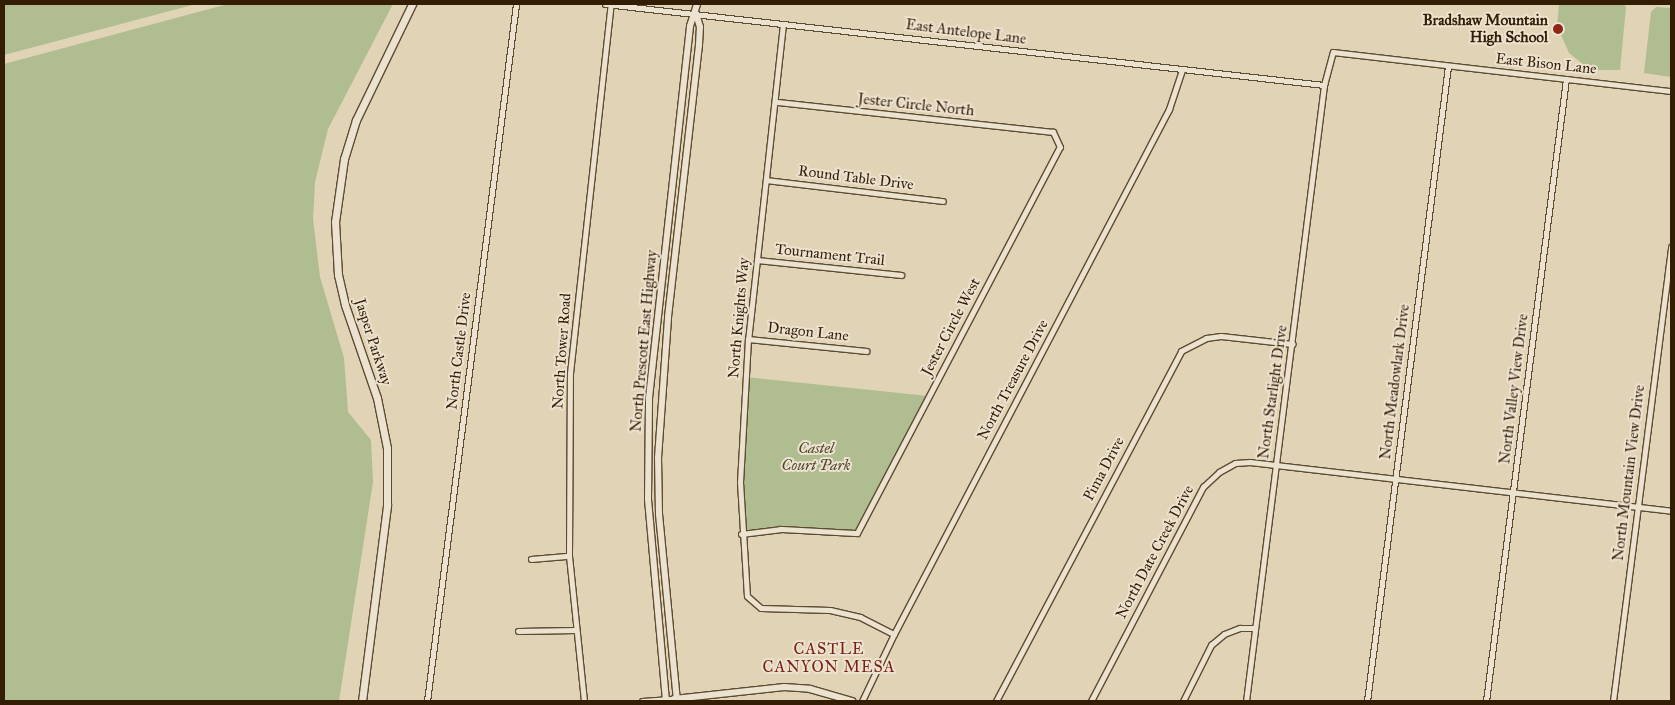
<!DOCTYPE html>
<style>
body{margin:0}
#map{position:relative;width:1675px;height:705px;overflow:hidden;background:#e1d3b6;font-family:"IM FELL Great Primer",serif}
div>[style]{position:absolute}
.green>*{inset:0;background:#afbd91}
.roads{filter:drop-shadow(1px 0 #5e4b31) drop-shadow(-1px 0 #5e4b31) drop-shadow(0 1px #5e4b31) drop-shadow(0 -1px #5e4b31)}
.minor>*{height:5px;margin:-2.5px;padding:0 2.5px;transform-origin:2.5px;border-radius:2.5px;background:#ece2d0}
.tertiary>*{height:6px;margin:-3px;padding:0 3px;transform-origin:3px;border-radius:3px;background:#ece2d0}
.secondary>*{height:7px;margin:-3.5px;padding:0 3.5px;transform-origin:3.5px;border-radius:3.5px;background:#ece2d0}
.dots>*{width:14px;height:14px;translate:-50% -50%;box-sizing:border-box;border:2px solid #ece2d0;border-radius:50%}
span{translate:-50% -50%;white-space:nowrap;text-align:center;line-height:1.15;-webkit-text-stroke:4px #ece2d0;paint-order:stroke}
.poi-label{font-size:15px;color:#331e05;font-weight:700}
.right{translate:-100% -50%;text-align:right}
.street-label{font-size:15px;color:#331e05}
.park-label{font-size:15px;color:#524628;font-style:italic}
.neighbourhood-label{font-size:16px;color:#7a1f14;letter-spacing:1px}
.frame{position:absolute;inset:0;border:5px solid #331e05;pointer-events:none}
</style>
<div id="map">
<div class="green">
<i style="clip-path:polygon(4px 4px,196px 4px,4px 55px)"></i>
<i style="clip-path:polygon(228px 4px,393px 4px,328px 129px,315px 182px,313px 219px,320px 277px,344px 358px,348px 412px,371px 440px,373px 482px,339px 701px,4px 701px,4px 64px)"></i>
<i style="clip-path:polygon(1559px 4px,1624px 4px,1626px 7px,1620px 70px,1599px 70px,1583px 64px,1569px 53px,1557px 26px)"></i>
<i style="clip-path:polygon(1656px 7px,1671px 8px,1671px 77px,1644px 73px,1651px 12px)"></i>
<i style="clip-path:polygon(746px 377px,928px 396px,857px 533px,741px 534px)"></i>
</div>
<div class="roads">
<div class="minor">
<i style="left:605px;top:4px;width:724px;rotate:6.43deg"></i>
<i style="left:783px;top:24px;width:317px;rotate:96.3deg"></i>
<i style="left:748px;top:339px;width:143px;rotate:93.2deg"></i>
<i style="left:740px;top:482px;width:114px;rotate:86.5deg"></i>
<i style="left:747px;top:596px;width:18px;rotate:41deg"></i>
<i style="left:761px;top:608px;width:69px;rotate:1.7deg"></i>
<i style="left:830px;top:610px;width:31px;rotate:13deg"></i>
<i style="left:860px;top:617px;width:38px;rotate:27deg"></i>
<i style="left:766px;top:180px;width:178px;rotate:6.8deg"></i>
<i style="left:757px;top:260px;width:145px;rotate:5.9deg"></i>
<i style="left:748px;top:339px;width:119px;rotate:5.8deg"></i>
<i style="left:741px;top:534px;width:39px;rotate:-7deg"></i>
<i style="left:780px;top:529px;width:77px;rotate:3deg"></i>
<i style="left:857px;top:533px;width:436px;rotate:-62.3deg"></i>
<i style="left:1060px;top:147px;width:17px;rotate:-115deg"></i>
<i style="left:1053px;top:132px;width:279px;rotate:-173.8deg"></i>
<i style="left:531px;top:559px;width:38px;rotate:-5deg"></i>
<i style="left:518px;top:631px;width:58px;rotate:-1deg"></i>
<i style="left:427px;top:701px;width:703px;rotate:-82.72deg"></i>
<i style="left:584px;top:701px;width:146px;rotate:-95.9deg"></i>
<i style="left:569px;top:556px;width:183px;rotate:-89.7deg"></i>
<i style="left:570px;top:373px;width:371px;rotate:-83.7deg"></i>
<i style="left:642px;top:701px;width:28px;rotate:-4deg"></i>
<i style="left:862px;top:701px;width:74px;rotate:-64.5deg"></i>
<i style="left:894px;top:634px;width:593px;rotate:-62.35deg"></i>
<i style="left:1169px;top:109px;width:41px;rotate:-71.6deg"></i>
<i style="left:996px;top:701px;width:396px;rotate:-62.1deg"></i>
<i style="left:1181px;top:351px;width:28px;rotate:-27deg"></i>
<i style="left:1206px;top:338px;width:15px;rotate:-8deg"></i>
<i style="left:1221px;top:336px;width:72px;rotate:6.3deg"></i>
<i style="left:1091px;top:701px;width:242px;rotate:-62.4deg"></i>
<i style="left:1203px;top:487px;width:22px;rotate:-43deg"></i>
<i style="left:1219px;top:472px;width:18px;rotate:-29deg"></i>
<i style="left:1235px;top:463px;width:15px;rotate:-4deg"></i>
<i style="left:1250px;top:462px;width:424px;rotate:6.6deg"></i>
<i style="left:1183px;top:701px;width:63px;rotate:-63.4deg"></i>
<i style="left:1211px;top:645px;width:17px;rotate:-40deg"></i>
<i style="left:1224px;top:634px;width:17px;rotate:-21deg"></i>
<i style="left:1240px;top:628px;width:15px"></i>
<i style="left:1246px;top:701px;width:621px;rotate:-82.78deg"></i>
<i style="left:1324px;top:85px;width:34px;rotate:-75deg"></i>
<i style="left:1333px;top:52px;width:340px;rotate:6.6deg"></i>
<i style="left:1367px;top:701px;width:640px;rotate:-82.73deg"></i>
<i style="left:1486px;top:701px;width:627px;rotate:-82.67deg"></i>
<i style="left:1613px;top:701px;width:458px;rotate:-82.7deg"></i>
</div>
<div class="tertiary">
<i style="left:674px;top:699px;width:111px;rotate:-6.2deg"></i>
<i style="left:784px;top:687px;width:26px;rotate:4deg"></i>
<i style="left:810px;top:689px;width:44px;rotate:15.9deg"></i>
<i style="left:666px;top:701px;width:203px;rotate:-95.1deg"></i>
<i style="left:648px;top:499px;width:101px;rotate:-89.4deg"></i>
<i style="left:649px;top:398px;width:374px;rotate:-83.7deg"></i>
<i style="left:690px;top:26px;width:23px;rotate:-72deg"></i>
<i style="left:677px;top:701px;width:188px;rotate:-95.5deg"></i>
<i style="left:659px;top:514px;width:56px;rotate:-91deg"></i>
<i style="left:658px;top:458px;width:141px;rotate:-85.9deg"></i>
<i style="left:668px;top:317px;width:274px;rotate:-83.5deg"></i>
<i style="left:699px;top:45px;width:18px;rotate:-87deg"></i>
<i style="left:700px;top:27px;width:14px;rotate:-107deg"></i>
</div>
<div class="secondary">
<i style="left:362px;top:701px;width:198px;rotate:-82.7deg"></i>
<i style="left:387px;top:505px;width:57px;rotate:-90deg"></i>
<i style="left:387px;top:448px;width:51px;rotate:-101.3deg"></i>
<i style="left:377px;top:398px;width:98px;rotate:-109deg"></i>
<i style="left:345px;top:305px;width:31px;rotate:-103deg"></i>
<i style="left:338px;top:275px;width:53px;rotate:-93.2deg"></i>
<i style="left:335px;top:222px;width:64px;rotate:-81.9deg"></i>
<i style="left:344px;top:159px;width:41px;rotate:-72.9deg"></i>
<i style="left:356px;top:120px;width:129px;rotate:-64.2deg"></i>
</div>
</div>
<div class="dots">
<i style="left:1558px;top:29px;background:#8f2418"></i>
</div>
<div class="poi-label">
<span class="right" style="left:1548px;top:29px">Bradshaw Mountain<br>High School</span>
</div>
<div class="street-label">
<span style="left:966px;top:32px;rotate:7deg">East Antelope Lane</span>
<span style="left:1546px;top:64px;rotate:6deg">East Bison Lane</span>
<span style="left:916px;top:105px;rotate:6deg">Jester Circle North</span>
<span style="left:856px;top:178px;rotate:7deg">Round Table Drive</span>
<span style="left:830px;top:255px;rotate:6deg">Tournament Trail</span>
<span style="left:739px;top:318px;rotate:-85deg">North Knights Way</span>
<span style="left:951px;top:327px;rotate:-62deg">Jester Circle West</span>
<span style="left:808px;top:332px;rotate:6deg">Dragon Lane</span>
<span style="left:644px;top:341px;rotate:-85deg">North Prescott East Highway</span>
<span style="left:373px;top:342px;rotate:72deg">Jasper Parkway</span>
<span style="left:459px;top:351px;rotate:-83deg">North Castle Drive</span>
<span style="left:562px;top:351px;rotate:-86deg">North Tower Road</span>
<span style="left:1013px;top:380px;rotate:-62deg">North Treasure Drive</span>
<span style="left:1395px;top:382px;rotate:-83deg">North Meadowlark Drive</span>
<span style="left:1514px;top:389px;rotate:-83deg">North Valley View Drive</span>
<span style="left:1273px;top:392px;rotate:-82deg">North Starlight Drive</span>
<span style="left:1104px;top:469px;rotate:-62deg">Pima Drive</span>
<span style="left:1629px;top:473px;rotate:-83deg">North Mountain View Drive</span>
<span style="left:1155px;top:552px;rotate:-62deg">North Date Creek Drive</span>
</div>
<div class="park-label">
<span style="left:816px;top:457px">Castel<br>Court Park</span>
</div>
<div class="neighbourhood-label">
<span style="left:829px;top:658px">CASTLE<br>CANYON MESA</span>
</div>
<div class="frame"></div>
</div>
